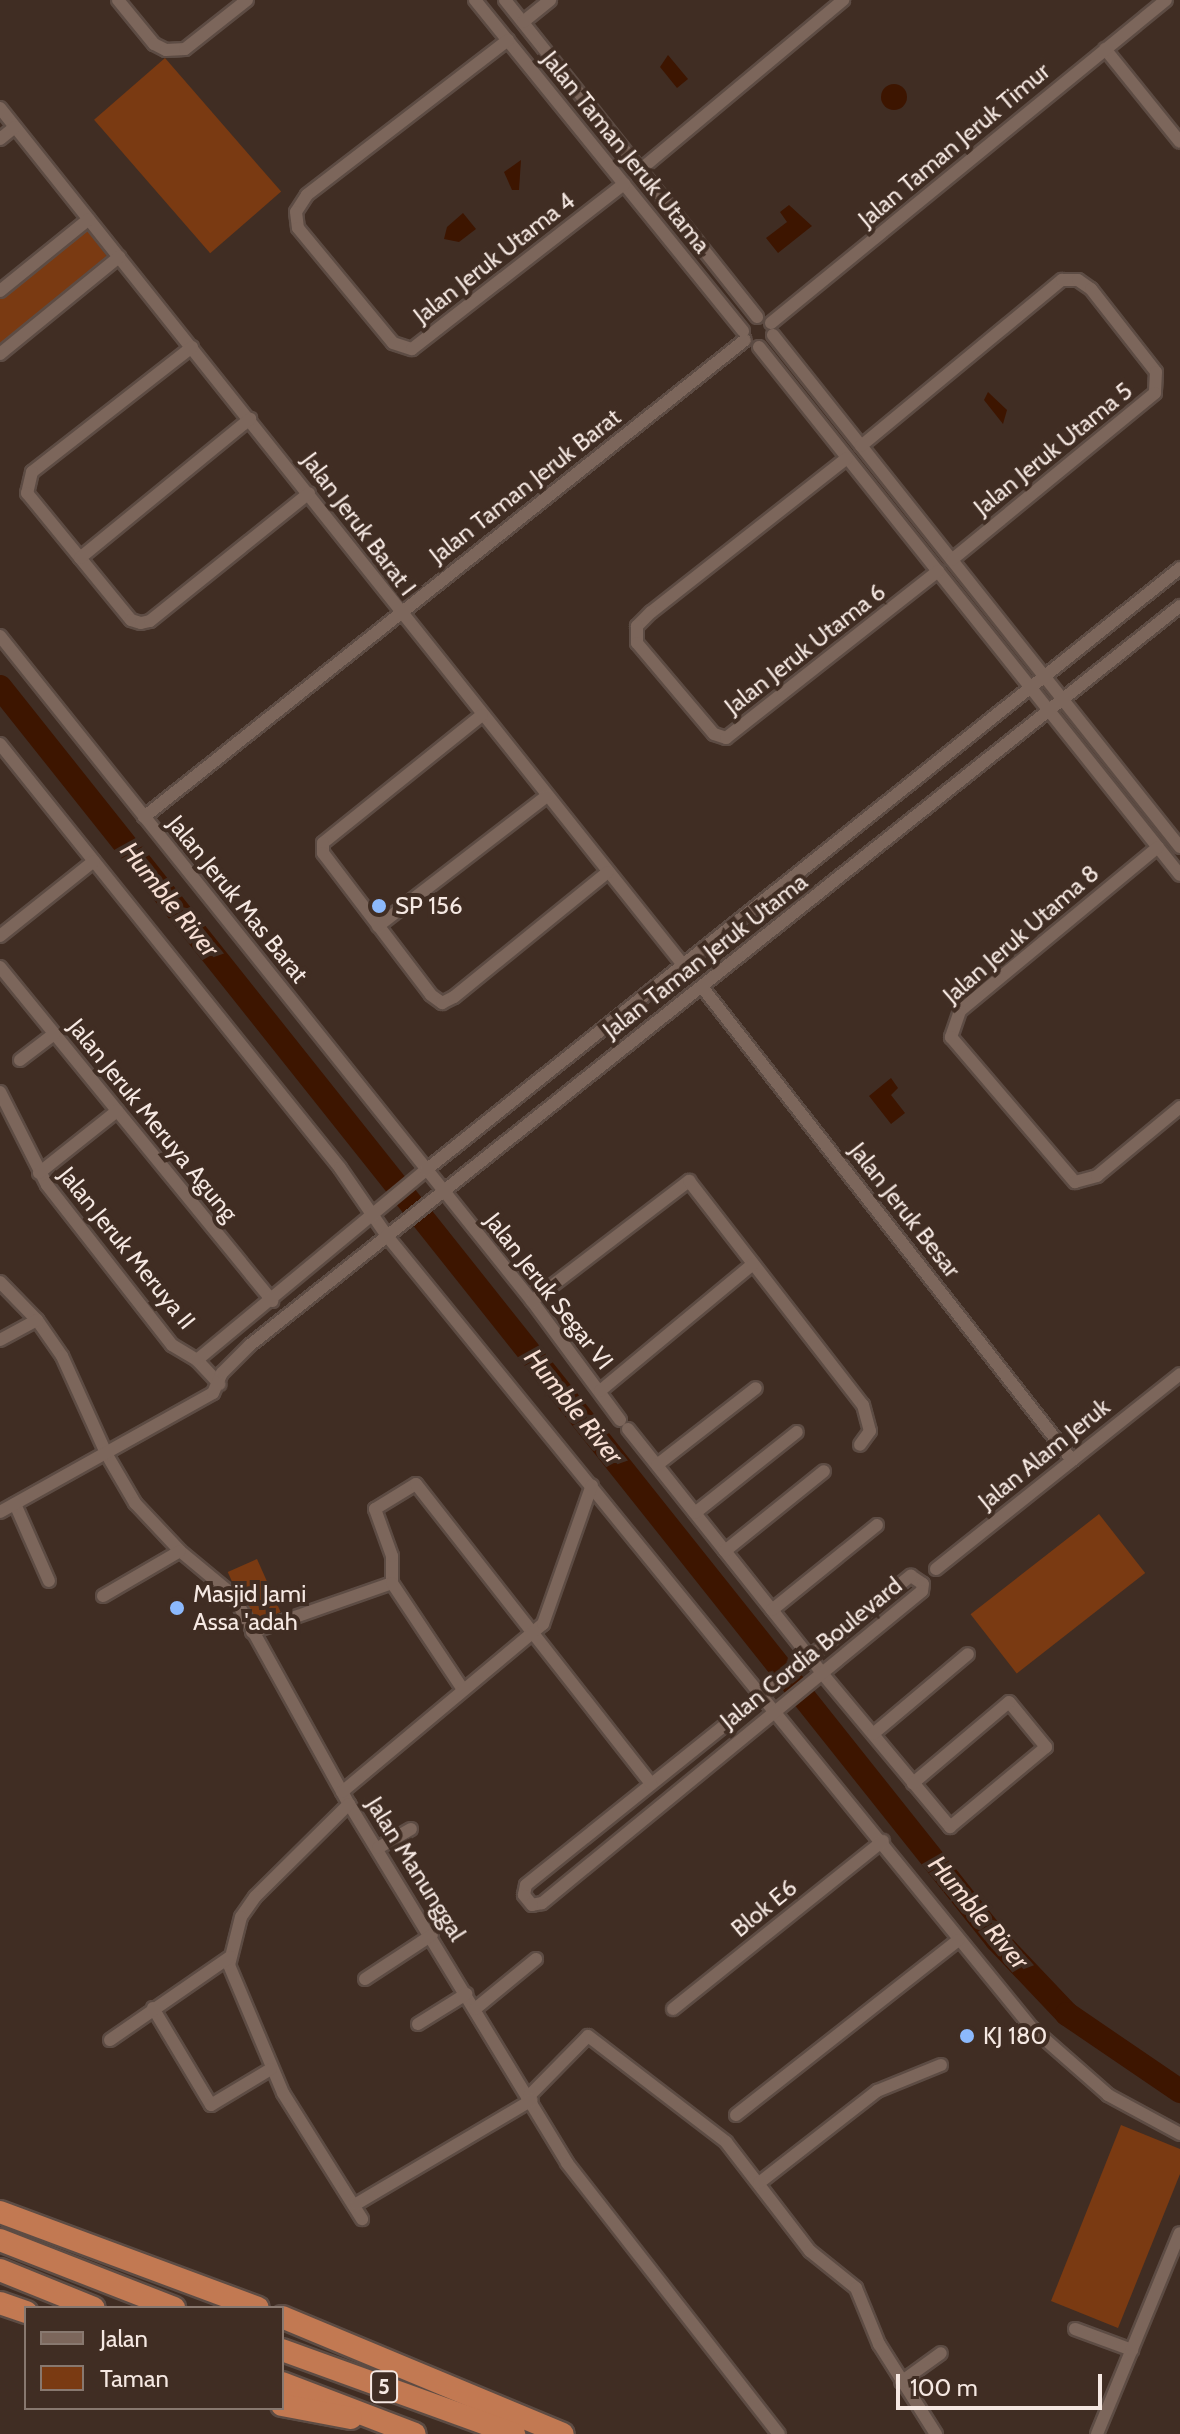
<!DOCTYPE html>
<style>
body{margin:0}
#map{position:relative;width:1180px;height:2434px;overflow:hidden;background:#402d23;font-family:Cabin,sans-serif}
div>[style]{position:absolute}
.green>*{inset:0;background:#7a3a12;transform-origin:0 0}
.water>*{inset:0;background:#3d1500}
.round{border-radius:50%}
.river>*{height:24px;margin:-12px;padding:0 12px;transform-origin:12px;border-radius:12px;background:#3d1500}
.roads{filter:drop-shadow(2px 0 #5d4c44) drop-shadow(-2px 0 #5d4c44) drop-shadow(0 2px #5d4c44) drop-shadow(0 -2px #5d4c44)}
.minor>*{height:12px;margin:-6px;padding:0 6px;transform-origin:6px;border-radius:6px;background:#7c665b}
.motorway>*{height:22px;margin:-11px;padding:0 11px;transform-origin:11px;border-radius:11px;background:#c27952}
.dots>*{width:22px;height:22px;translate:-50% -50%;box-sizing:border-box;border:4px solid #402d23;border-radius:50%}
span{translate:-50% -50%;white-space:nowrap;text-align:center;line-height:1.15;-webkit-text-stroke:8px #402d23;paint-order:stroke}
.shield-label span{padding:2px 6px;background:#402d23;border:2px solid;border-radius:6px;-webkit-text-stroke-width:0}
.shield-label{font-size:22px;color:#f5e8e2;font-weight:700}
.street-label{font-size:24px;color:#f5e8e2}
.poi-label{font-size:24px;color:#f5e8e2}
.left{translate:0 -50%;text-align:left}
.water-label{font-size:26px;color:#f6ded3;font-style:italic}
.legend{position:absolute;left:24px;top:2306px;width:260px;height:104px;box-sizing:border-box;background:#402d23;border:2px solid #88786f;margin:0;padding:10px 14px;list-style:none;font-size:24px;color:#f5e8e2}
.legend li{display:flex;align-items:center;gap:16px;height:40px}
.legend b{width:40px;border:2px solid #88786f}
.scale{position:absolute;left:896px;top:2374px;width:206px;height:36px;box-sizing:border-box;border:4px solid #f5e8e2;border-top:0;padding-left:10px;font-size:24px;line-height:28px;white-space:nowrap;color:#f5e8e2;-webkit-text-stroke:6px #402d23;paint-order:stroke}
</style>
<div id="map">
<div class="green">
<i style="left:165px;top:58px;width:177px;height:94px;rotate:49deg"></i>
<i style="clip-path:polygon(86px 229px,107px 256px,0 344px,0 299px)"></i>
<i style="left:1099px;top:1514px;width:75px;height:163px;rotate:52deg"></i>
<i style="left:257px;top:1559px;width:58px;height:32px;rotate:66deg"></i>
<i style="clip-path:polygon(1121px 2125px,1180px 2149px,1180px 2174px,1118px 2328px,1051px 2301px)"></i>
</div>
<div class="water">
<i style="clip-path:polygon(668px 55px,688px 79px,677px 88px,660px 67px)"></i>
<i class="round" style="left:881px;top:84px;width:26px;height:26px"></i>
<i style="clip-path:polygon(521px 160px,519px 190px,512px 190px,504px 172px)"></i>
<i style="clip-path:polygon(789px 205px,812px 226px,778px 253px,766px 238px,787px 222px,780px 212px)"></i>
<i style="clip-path:polygon(463px 213px,476px 229px,459px 242px,444px 239px,447px 227px)"></i>
<i style="clip-path:polygon(988px 392px,1007px 410px,1003px 424px,984px 400px)"></i>
<i style="clip-path:polygon(891px 1078px,898px 1088px,891px 1095px,905px 1113px,891px 1124px,869px 1096px)"></i>
</div>
<div class="river">
<i style="left:0;top:687px;width:1601px;rotate:51.49deg"></i>
<i style="left:997px;top:1940px;width:102px;rotate:46.6deg"></i>
<i style="left:1067px;top:2014px;width:137px;rotate:34.3deg"></i>
</div>
<div class="roads">
<div class="minor">
<i style="left:118px;top:0;width:57px;rotate:50.7deg"></i>
<i style="left:154px;top:44px;width:13px;rotate:27deg"></i>
<i style="left:166px;top:50px;width:19px;rotate:-3deg"></i>
<i style="left:185px;top:49px;width:79px;rotate:-38.3deg"></i>
<i style="left:475px;top:0;width:426px;rotate:51deg"></i>
<i style="left:505px;top:0;width:405px;rotate:51.5deg"></i>
<i style="left:523px;top:22px;width:35px;rotate:-39deg"></i>
<i style="left:508px;top:40px;width:254px;rotate:142.4deg"></i>
<i style="left:307px;top:195px;width:20px;rotate:123deg"></i>
<i style="left:296px;top:212px;width:16px;rotate:83deg"></i>
<i style="left:298px;top:228px;width:149px;rotate:50.4deg"></i>
<i style="left:393px;top:343px;width:20px;rotate:18deg"></i>
<i style="left:412px;top:349px;width:269px;rotate:-37.9deg"></i>
<i style="left:1105px;top:49px;width:119px;rotate:51.1deg"></i>
<i style="left:0;top:108px;width:1097px;rotate:51.44deg"></i>
<i style="left:0;top:139px;width:19px;rotate:-39deg"></i>
<i style="left:640px;top:170px;width:265px;rotate:-39.9deg"></i>
<i style="left:0;top:291px;width:114px;rotate:-39deg"></i>
<i style="left:771px;top:323px;width:510px;rotate:-39.27deg"></i>
<i style="left:773px;top:335px;width:654px;rotate:51.52deg"></i>
<i style="left:192px;top:347px;width:203px;rotate:142deg"></i>
<i style="left:32px;top:472px;width:22px;rotate:103deg"></i>
<i style="left:27px;top:493px;width:164px;rotate:50.7deg"></i>
<i style="left:131px;top:620px;width:10px;rotate:17deg"></i>
<i style="left:141px;top:623px;width:9px;rotate:-13deg"></i>
<i style="left:150px;top:621px;width:204px;rotate:-38.8deg"></i>
<i style="left:759px;top:347px;width:675px;rotate:51.43deg"></i>
<i style="left:0;top:354px;width:154px;rotate:-39.2deg"></i>
<i style="left:861px;top:446px;width:261px;rotate:-39.6deg"></i>
<i style="left:1062px;top:280px;width:16px"></i>
<i style="left:1078px;top:280px;width:16px;rotate:35deg"></i>
<i style="left:1091px;top:289px;width:105px;rotate:51.9deg"></i>
<i style="left:1156px;top:372px;width:21px;rotate:93deg"></i>
<i style="left:1155px;top:393px;width:263px;rotate:140.6deg"></i>
<i style="left:847px;top:458px;width:249px;rotate:141.8deg"></i>
<i style="left:651px;top:612px;width:20px;rotate:135deg"></i>
<i style="left:637px;top:626px;width:17px;rotate:90deg"></i>
<i style="left:637px;top:643px;width:119px;rotate:49.8deg"></i>
<i style="left:714px;top:734px;width:13px;rotate:18deg"></i>
<i style="left:726px;top:738px;width:270px;rotate:-38.2deg"></i>
<i style="left:80px;top:558px;width:220px;rotate:-39.3deg"></i>
<i style="left:0;top:636px;width:852px;rotate:51.34deg"></i>
<i style="left:532px;top:1301px;width:148px;rotate:53.5deg"></i>
<i style="left:482px;top:715px;width:204px;rotate:141.2deg"></i>
<i style="left:323px;top:843px;width:10px;rotate:90deg"></i>
<i style="left:323px;top:853px;width:178px;rotate:52.7deg"></i>
<i style="left:431px;top:995px;width:14px;rotate:36deg"></i>
<i style="left:442px;top:1003px;width:13px;rotate:-27deg"></i>
<i style="left:454px;top:997px;width:198px;rotate:-39.1deg"></i>
<i style="left:0;top:744px;width:543px;rotate:51.27deg"></i>
<i style="left:340px;top:1168px;width:83px;rotate:55.3deg"></i>
<i style="left:387px;top:1236px;width:1020px;rotate:50.85deg"></i>
<i style="left:1031px;top:2027px;width:103px;rotate:41.4deg"></i>
<i style="left:1108px;top:2095px;width:82px;rotate:28.4deg"></i>
<i style="left:144px;top:817px;width:767px;rotate:-38.44deg"></i>
<i style="left:1158px;top:847px;width:257px;rotate:140.4deg"></i>
<i style="left:960px;top:1011px;width:28px;rotate:109deg"></i>
<i style="left:951px;top:1037px;width:191px;rotate:49.5deg"></i>
<i style="left:1075px;top:1182px;width:23px;rotate:-15deg"></i>
<i style="left:1097px;top:1176px;width:108px;rotate:-39.7deg"></i>
<i style="left:378px;top:926px;width:213px;rotate:-37.6deg"></i>
<i style="left:0;top:936px;width:120px;rotate:-38.6deg"></i>
<i style="left:0;top:967px;width:431px;rotate:50.8deg"></i>
<i style="left:702px;top:987px;width:601px;rotate:51.97deg"></i>
<i style="left:20px;top:1060px;width:43px;rotate:-37.4deg"></i>
<i style="left:0;top:1092px;width:104px;rotate:63.2deg"></i>
<i style="left:47px;top:1185px;width:203px;rotate:52deg"></i>
<i style="left:172px;top:1345px;width:29px;rotate:31deg"></i>
<i style="left:197px;top:1360px;width:33px;rotate:47deg"></i>
<i style="left:39px;top:1173px;width:100px;rotate:-38.5deg"></i>
<i style="left:0;top:1282px;width:53px;rotate:45.8deg"></i>
<i style="left:37px;top:1320px;width:44px;rotate:55.2deg"></i>
<i style="left:62px;top:1356px;width:109px;rotate:65.6deg"></i>
<i style="left:107px;top:1455px;width:56px;rotate:59.7deg"></i>
<i style="left:135px;top:1503px;width:66px;rotate:46.8deg"></i>
<i style="left:180px;top:1551px;width:69px;rotate:39.7deg"></i>
<i style="left:233px;top:1595px;width:239px;rotate:61deg"></i>
<i style="left:349px;top:1804px;width:420px;rotate:58.7deg"></i>
<i style="left:567px;top:2163px;width:344px;rotate:52deg"></i>
<i style="left:532px;top:1301px;width:198px;rotate:-37.4deg"></i>
<i style="left:689px;top:1181px;width:284px;rotate:52.2deg"></i>
<i style="left:863px;top:1405px;width:27px;rotate:75deg"></i>
<i style="left:870px;top:1431px;width:17px;rotate:126deg"></i>
<i style="left:0;top:1340px;width:42px;rotate:-28.4deg"></i>
<i style="left:197px;top:1360px;width:298px;rotate:-39.7deg"></i>
<i style="left:426px;top:1170px;width:965px;rotate:-38.6deg"></i>
<i style="left:600px;top:1391px;width:199px;rotate:-39.7deg"></i>
<i style="left:628px;top:1429px;width:310px;rotate:51.5deg"></i>
<i style="left:821px;top:1672px;width:202px;rotate:50.2deg"></i>
<i style="left:950px;top:1827px;width:125px;rotate:-39.8deg"></i>
<i style="left:1046px;top:1747px;width:58px;rotate:-129.4deg"></i>
<i style="left:1009px;top:1702px;width:126px;rotate:139.8deg"></i>
<i style="left:657px;top:1465px;width:125px;rotate:-37.9deg"></i>
<i style="left:15px;top:1504px;width:84px;rotate:66.2deg"></i>
<i style="left:0;top:1512px;width:244px;rotate:-29.2deg"></i>
<i style="left:213px;top:1393px;width:22px;rotate:-66deg"></i>
<i style="left:222px;top:1373px;width:40px;rotate:-45deg"></i>
<i style="left:250px;top:1345px;width:1188px;rotate:-38.47deg"></i>
<i style="left:695px;top:1513px;width:130px;rotate:-38.5deg"></i>
<i style="left:725px;top:1551px;width:127px;rotate:-38.9deg"></i>
<i style="left:936px;top:1569px;width:312px;rotate:-38.6deg"></i>
<i style="left:911px;top:1576px;width:14px;rotate:34deg"></i>
<i style="left:923px;top:1584px;width:7px;rotate:98deg"></i>
<i style="left:922px;top:1591px;width:492px;rotate:140.6deg"></i>
<i style="left:542px;top:1903px;width:10px;rotate:169deg"></i>
<i style="left:532px;top:1905px;width:13px;rotate:-129deg"></i>
<i style="left:524px;top:1895px;width:10px;rotate:-79deg"></i>
<i style="left:526px;top:1885px;width:494px;rotate:-38.8deg"></i>
<i style="left:392px;top:1583px;width:27px;rotate:-90deg"></i>
<i style="left:392px;top:1556px;width:50px;rotate:-109.9deg"></i>
<i style="left:375px;top:1509px;width:48px;rotate:-31.4deg"></i>
<i style="left:416px;top:1484px;width:381px;rotate:51.9deg"></i>
<i style="left:103px;top:1596px;width:89px;rotate:-30.3deg"></i>
<i style="left:772px;top:1610px;width:135px;rotate:-39deg"></i>
<i style="left:252px;top:1632px;width:148px;rotate:-19.3deg"></i>
<i style="left:392px;top:1583px;width:126px;rotate:56.3deg"></i>
<i style="left:873px;top:1734px;width:124px;rotate:-40.1deg"></i>
<i style="left:342px;top:1792px;width:262px;rotate:-39.9deg"></i>
<i style="left:543px;top:1624px;width:147px;rotate:-70.6deg"></i>
<i style="left:349px;top:1804px;width:132px;rotate:135.3deg"></i>
<i style="left:255px;top:1897px;width:24px;rotate:125deg"></i>
<i style="left:241px;top:1917px;width:49px;rotate:104deg"></i>
<i style="left:229px;top:1965px;width:139px;rotate:67.1deg"></i>
<i style="left:283px;top:2093px;width:149px;rotate:57.9deg"></i>
<i style="left:378px;top:1848px;width:38px;rotate:-30deg"></i>
<i style="left:365px;top:1979px;width:80px;rotate:-33.3deg"></i>
<i style="left:153px;top:2008px;width:113px;rotate:59.1deg"></i>
<i style="left:211px;top:2105px;width:70px;rotate:-31deg"></i>
<i style="left:475px;top:2009px;width:79px;rotate:-39.3deg"></i>
<i style="left:673px;top:2009px;width:269px;rotate:-38.7deg"></i>
<i style="left:418px;top:2024px;width:57px;rotate:-32deg"></i>
<i style="left:110px;top:2040px;width:146px;rotate:-34.7deg"></i>
<i style="left:529px;top:2096px;width:84px;rotate:-45.5deg"></i>
<i style="left:588px;top:2036px;width:174px;rotate:37.5deg"></i>
<i style="left:726px;top:2142px;width:138px;rotate:52.4deg"></i>
<i style="left:810px;top:2251px;width:59px;rotate:38.8deg"></i>
<i style="left:856px;top:2288px;width:61px;rotate:67.7deg"></i>
<i style="left:879px;top:2344px;width:107px;rotate:57.7deg"></i>
<i style="left:736px;top:2115px;width:283px;rotate:-38.2deg"></i>
<i style="left:759px;top:2183px;width:150px;rotate:-37.9deg"></i>
<i style="left:877px;top:2091px;width:69px;rotate:-22.1deg"></i>
<i style="left:356px;top:2204px;width:204px;rotate:-30.6deg"></i>
<i style="left:1075px;top:2329px;width:61px;rotate:20.2deg"></i>
<i style="left:901px;top:2382px;width:49px;rotate:-35.9deg"></i>
<i style="left:1097px;top:2434px;width:217px;rotate:-67.6deg"></i>
</div>
<div class="motorway">
<i style="left:0;top:2212px;width:275px;rotate:20.4deg"></i>
<i style="left:0;top:2240px;width:187px;rotate:21.3deg"></i>
<i style="left:0;top:2270px;width:101px;rotate:22deg"></i>
<i style="left:0;top:2303px;width:28px;rotate:19deg"></i>
<i style="left:282px;top:2317px;width:304px;rotate:22.6deg"></i>
<i style="left:282px;top:2350px;width:247px;rotate:19.9deg"></i>
<i style="left:282px;top:2383px;width:142px;rotate:21deg"></i>
<i style="left:282px;top:2405px;width:70px;rotate:10.7deg"></i>
</div>
</div>
<div class="dots">
<i style="left:379px;top:906px;background:#8cb9fc"></i>
<i style="left:177px;top:1608px;background:#8cb9fc"></i>
<i style="left:967px;top:2036px;background:#8cb9fc"></i>
</div>
<div class="shield-label">
<span style="left:384px;top:2387px">5</span>
</div>
<div class="street-label">
<span style="left:954px;top:145px;rotate:-40deg">Jalan Taman Jeruk Timur</span>
<span style="left:626px;top:152px;rotate:51deg">Jalan Taman Jeruk Utama</span>
<span style="left:494px;top:258px;rotate:-38deg">Jalan Jeruk Utama 4</span>
<span style="left:1053px;top:449px;rotate:-39deg">Jalan Jeruk Utama 5</span>
<span style="left:525px;top:486px;rotate:-38deg">Jalan Taman Jeruk Barat</span>
<span style="left:359px;top:524px;rotate:53deg">Jalan Jeruk Barat I</span>
<span style="left:805px;top:649px;rotate:-38deg">Jalan Jeruk Utama 6</span>
<span style="left:238px;top:899px;rotate:51deg">Jalan Jeruk Mas Barat</span>
<span style="left:1021px;top:934px;rotate:-41deg">Jalan Jeruk Utama 8</span>
<span style="left:705px;top:956px;rotate:-38deg">Jalan Taman Jeruk Utama</span>
<span style="left:153px;top:1120px;rotate:51deg">Jalan Jeruk Meruya Agung</span>
<span style="left:905px;top:1210px;rotate:52deg">Jalan Jeruk Besar</span>
<span style="left:127px;top:1248px;rotate:51deg">Jalan Jeruk Meruya II</span>
<span style="left:549px;top:1291px;rotate:52deg">Jalan Jeruk Segar VI</span>
<span style="left:1044px;top:1454px;rotate:-39deg">Jalan Alam Jeruk</span>
<span style="left:811px;top:1653px;rotate:-39deg">Jalan Cordia Boulevard</span>
<span style="left:416px;top:1869px;rotate:58deg">Jalan Manunggal</span>
<span style="left:764px;top:1908px;rotate:-39deg">Blok E6</span>
</div>
<div class="poi-label">
<span class="left" style="left:395px;top:906px">SP 156</span>
<span class="left" style="left:193px;top:1608px">Masjid Jami<br>Assa 'adah</span>
<span class="left" style="left:983px;top:2036px">KJ 180</span>
</div>
<div class="water-label">
<span style="left:169px;top:900px;rotate:51deg">Humble River</span>
<span style="left:573px;top:1407px;rotate:51deg">Humble River</span>
<span style="left:978px;top:1913px;rotate:50deg">Humble River</span>
</div>
<ul class="legend">
<li><b style="height:10px;background:#7c665b"></b>Jalan</li>
<li><b style="height:22px;background:#7a3a12"></b>Taman</li>
</ul>
<div class="scale">100 m</div>
</div>
